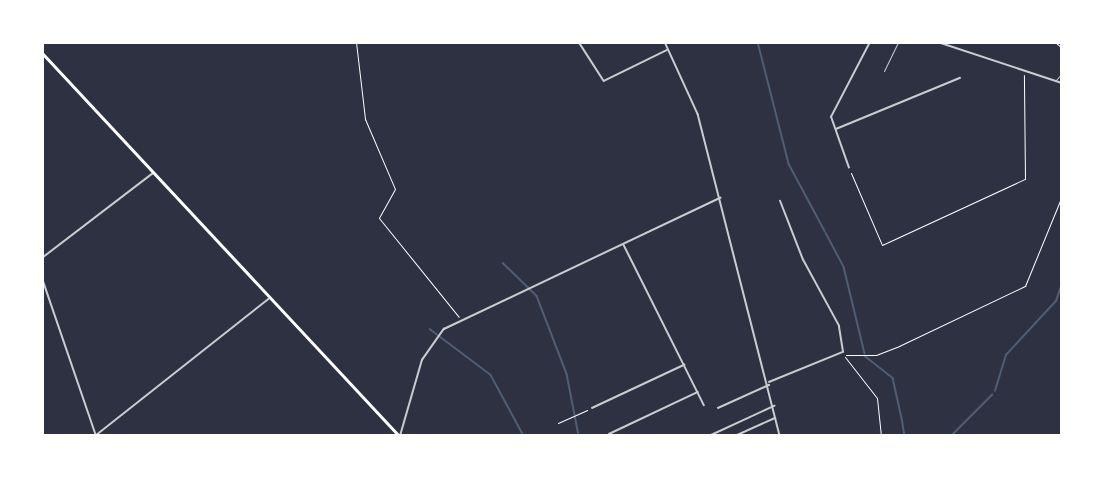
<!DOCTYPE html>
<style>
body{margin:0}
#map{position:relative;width:1104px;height:478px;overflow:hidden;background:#2d3142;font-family:"Fira Sans Condensed",sans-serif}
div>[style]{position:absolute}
.stream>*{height:1.5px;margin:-0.75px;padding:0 0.75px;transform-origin:0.75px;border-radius:0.75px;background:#4f5d75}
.path>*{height:1px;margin:-0.5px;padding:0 0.5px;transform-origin:0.5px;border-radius:0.5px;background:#fff}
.service>*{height:1px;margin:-0.5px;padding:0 0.5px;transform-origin:0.5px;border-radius:0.5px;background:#caccd0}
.minor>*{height:1.5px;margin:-0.75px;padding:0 0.75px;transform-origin:0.75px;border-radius:0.75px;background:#caccd0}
.tertiary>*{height:1.5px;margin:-0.75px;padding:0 0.75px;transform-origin:0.75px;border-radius:0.75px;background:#caccd0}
.primary>*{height:3px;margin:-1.5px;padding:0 1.5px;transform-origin:1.5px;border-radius:1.5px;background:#fff}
span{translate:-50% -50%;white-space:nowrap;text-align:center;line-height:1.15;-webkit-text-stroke:4.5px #fff;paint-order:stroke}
.frame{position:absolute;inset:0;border:44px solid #fff;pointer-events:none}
</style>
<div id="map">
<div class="stream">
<i style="left:758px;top:42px;width:126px;rotate:75.7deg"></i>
<i style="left:789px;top:164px;width:76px;rotate:61.8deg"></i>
<i style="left:826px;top:233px;width:38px;rotate:62deg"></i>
<i style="left:844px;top:267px;width:89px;rotate:76.4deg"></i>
<i style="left:503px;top:263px;width:47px;rotate:44.1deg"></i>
<i style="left:537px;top:296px;width:84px;rotate:69deg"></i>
<i style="left:567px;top:374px;width:63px;rotate:79deg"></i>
<i style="left:430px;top:329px;width:76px;rotate:37deg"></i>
<i style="left:491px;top:375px;width:69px;rotate:61.6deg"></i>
<i style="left:865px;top:356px;width:36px;rotate:38deg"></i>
<i style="left:893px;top:378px;width:46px;rotate:77.5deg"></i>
<i style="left:995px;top:391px;width:38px;rotate:-73deg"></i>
<i style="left:1006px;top:355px;width:74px;rotate:-47.2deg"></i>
<i style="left:1056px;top:301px;width:18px;rotate:-71deg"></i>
<i style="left:903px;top:424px;width:12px;rotate:81deg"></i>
<i style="left:951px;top:436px;width:58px;rotate:-45deg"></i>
</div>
<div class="path">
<i style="left:356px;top:42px;width:78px;rotate:83.3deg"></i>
<i style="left:365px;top:119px;width:76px;rotate:66.8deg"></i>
<i style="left:395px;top:189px;width:33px;rotate:119deg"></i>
<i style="left:379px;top:218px;width:127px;rotate:51.1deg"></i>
<i style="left:1055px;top:42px;width:9px;rotate:41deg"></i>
<i style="left:851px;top:173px;width:78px;rotate:66.7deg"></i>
<i style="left:882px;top:245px;width:157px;rotate:-24.8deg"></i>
<i style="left:1025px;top:179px;width:104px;rotate:-90.6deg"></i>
<i style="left:846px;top:355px;width:30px"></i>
<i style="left:876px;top:355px;width:25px;rotate:-21deg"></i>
<i style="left:899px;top:346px;width:140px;rotate:-25.5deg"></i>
<i style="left:1025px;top:286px;width:97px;rotate:-67.7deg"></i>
<i style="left:845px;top:357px;width:52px;rotate:52deg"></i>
<i style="left:877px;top:398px;width:38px;rotate:84deg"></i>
<i style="left:558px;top:423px;width:32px;rotate:-24deg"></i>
</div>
<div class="service">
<i style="left:884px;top:71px;width:32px;rotate:-64deg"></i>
<i style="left:1056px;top:80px;width:9px;rotate:-49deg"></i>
</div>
<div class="minor">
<i style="left:579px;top:42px;width:46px;rotate:57.3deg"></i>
<i style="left:604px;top:81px;width:70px;rotate:-26.2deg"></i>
<i style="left:938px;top:42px;width:131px;rotate:18.3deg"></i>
<i style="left:836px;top:129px;width:134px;rotate:-22.4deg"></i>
<i style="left:849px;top:168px;width:54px;rotate:-109.4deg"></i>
<i style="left:831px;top:117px;width:85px;rotate:-62.5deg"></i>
<i style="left:624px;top:245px;width:179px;rotate:63.4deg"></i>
<i style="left:42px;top:258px;width:140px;rotate:-37.4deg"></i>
<i style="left:42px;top:277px;width:167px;rotate:71.1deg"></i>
<i style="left:769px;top:382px;width:80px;rotate:-22.1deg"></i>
<i style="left:843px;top:352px;width:26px;rotate:-99deg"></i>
<i style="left:839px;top:326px;width:75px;rotate:-118.6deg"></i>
<i style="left:803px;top:260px;width:63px;rotate:-111.3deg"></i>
<i style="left:592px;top:408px;width:102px;rotate:-25.1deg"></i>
<i style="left:718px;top:408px;width:56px;rotate:-24.3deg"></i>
<i style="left:609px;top:434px;width:98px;rotate:-25.3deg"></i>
<i style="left:95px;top:436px;width:223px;rotate:-38.3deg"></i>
<i style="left:400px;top:436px;width:79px;rotate:-73.9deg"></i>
<i style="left:422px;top:360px;width:38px;rotate:-55deg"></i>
<i style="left:444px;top:329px;width:306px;rotate:-25.4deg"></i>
<i style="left:709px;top:436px;width:72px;rotate:-24.8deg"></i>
<i style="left:735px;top:436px;width:44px;rotate:-24.2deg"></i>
</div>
<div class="tertiary">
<i style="left:665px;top:42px;width:79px;rotate:65.4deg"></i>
<i style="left:698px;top:114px;width:332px;rotate:75.7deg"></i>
</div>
<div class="primary">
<i style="left:42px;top:53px;width:524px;rotate:47.01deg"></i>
</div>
<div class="frame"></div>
</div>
